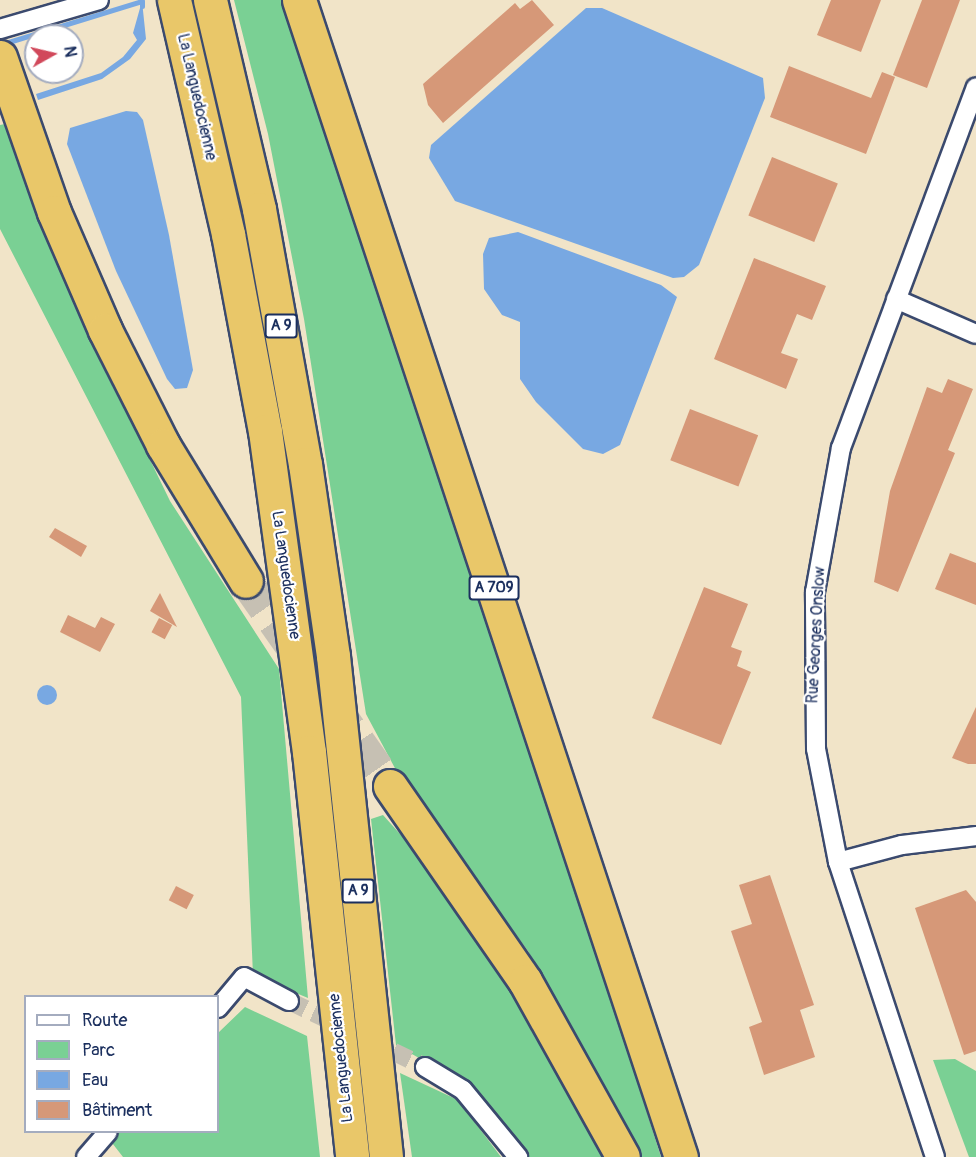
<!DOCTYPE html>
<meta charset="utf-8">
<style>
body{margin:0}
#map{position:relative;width:976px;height:1157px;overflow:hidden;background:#f1e4c8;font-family:Pangolin,sans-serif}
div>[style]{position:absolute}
.green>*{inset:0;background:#7ad094}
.water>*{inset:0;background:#78a8e2}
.round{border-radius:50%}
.stream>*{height:5px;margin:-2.5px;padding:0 2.5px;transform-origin:2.5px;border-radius:2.5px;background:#78a8e2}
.building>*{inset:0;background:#d69878;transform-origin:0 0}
.street-tunnel>*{height:18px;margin-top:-9px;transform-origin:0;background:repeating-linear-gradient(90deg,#c6c0b3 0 18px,transparent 0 27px)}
.highway-tunnel>*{height:33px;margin-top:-16.5px;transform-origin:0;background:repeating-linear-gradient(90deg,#c6c0b3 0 33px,transparent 0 49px)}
.roads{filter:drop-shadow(2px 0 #3b4a6e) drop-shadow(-2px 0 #3b4a6e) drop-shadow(0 2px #3b4a6e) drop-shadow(0 -2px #3b4a6e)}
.street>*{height:18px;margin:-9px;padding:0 9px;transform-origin:9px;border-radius:9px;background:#fff}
.highway>*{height:33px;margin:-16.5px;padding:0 16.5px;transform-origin:16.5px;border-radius:16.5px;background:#e9c769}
span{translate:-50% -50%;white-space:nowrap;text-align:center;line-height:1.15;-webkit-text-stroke:4.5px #fff;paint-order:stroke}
.shield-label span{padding:2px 4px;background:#fff;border:2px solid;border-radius:4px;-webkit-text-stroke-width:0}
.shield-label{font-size:15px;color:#1b2f5e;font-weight:700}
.street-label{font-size:16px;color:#1b2f5e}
.legend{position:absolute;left:24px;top:995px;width:195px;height:138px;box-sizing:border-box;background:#fff;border:2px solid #a4acbf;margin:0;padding:8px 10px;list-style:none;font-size:18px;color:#1b2f5e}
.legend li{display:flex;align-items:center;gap:12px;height:30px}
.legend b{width:30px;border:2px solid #a4acbf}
.north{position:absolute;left:24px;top:24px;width:60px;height:60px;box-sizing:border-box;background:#fff;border:2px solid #a4acbf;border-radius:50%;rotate:82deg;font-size:16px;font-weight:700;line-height:24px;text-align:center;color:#1b2f5e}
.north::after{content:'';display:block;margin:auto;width:21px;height:27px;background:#d1495b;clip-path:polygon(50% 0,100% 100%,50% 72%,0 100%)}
</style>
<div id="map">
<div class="green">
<i style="clip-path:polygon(234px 0,285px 0,490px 616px,661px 1157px,636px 1157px,528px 951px,397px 772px,366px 714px,304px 319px,268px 134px)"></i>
<i style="clip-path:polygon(5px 124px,78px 311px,170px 501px,279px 669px,308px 998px,253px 975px,241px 697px,0 229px,0 125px)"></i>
<i style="clip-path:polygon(383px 815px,452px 892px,530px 1009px,606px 1157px,528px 1157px,479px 1092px,396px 1045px,371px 819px)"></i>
<i style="clip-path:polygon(245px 1007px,307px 1036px,320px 1157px,123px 1157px,109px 1139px,116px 1132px,218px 1132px,218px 1033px)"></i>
<i style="clip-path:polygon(955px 1059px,976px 1071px,976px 1157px,969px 1157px,933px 1060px)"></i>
<i style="clip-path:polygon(400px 1073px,458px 1100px,501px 1157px,412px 1157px)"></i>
</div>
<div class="water">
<i style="clip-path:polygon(142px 1px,146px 39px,130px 59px,102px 79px,38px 100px,36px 94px,101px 73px,123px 57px,137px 40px,133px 33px)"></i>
<i style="clip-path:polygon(586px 8px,602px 8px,763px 78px,765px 98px,699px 265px,684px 277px,673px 278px,455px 201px,429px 158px,431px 145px)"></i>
<i style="clip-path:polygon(126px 111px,137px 112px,143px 120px,169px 235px,193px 370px,187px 388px,175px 389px,167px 379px,116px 271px,67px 144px,70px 128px)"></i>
<i style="clip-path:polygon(518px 232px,661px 285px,677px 297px,620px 445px,603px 454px,583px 449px,536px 402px,520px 379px,520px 322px,502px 315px,484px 289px,483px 254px,489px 238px)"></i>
<i class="round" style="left:37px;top:685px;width:20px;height:20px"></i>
</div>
<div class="stream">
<i style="left:2px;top:44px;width:146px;rotate:-17.1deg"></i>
<i style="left:142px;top:1px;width:5px;rotate:90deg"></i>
</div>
<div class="building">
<i style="clip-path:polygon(532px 0,554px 25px,443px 123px,428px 105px,423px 84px,515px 3px,520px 9px)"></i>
<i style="clip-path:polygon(831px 0,881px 0,861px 52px,817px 35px)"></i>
<i style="clip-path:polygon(922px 0,960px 0,927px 88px,893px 75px)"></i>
<i style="clip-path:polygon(789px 66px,871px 98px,882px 72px,895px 77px,866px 154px,770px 117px)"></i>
<i style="left:772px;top:157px;width:71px;height:63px;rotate:22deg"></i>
<i style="clip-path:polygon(754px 258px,826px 286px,812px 320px,797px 314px,781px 353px,798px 359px,786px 389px,714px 359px)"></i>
<i style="clip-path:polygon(948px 379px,973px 389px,948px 450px,955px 453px,898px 592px,874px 582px,890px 491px,927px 387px,942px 393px)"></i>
<i style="left:690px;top:409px;width:73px;height:55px;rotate:21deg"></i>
<i style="clip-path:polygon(55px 528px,87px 546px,81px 557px,49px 537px)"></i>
<i style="clip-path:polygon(950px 553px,976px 563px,976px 605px,935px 589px)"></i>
<i style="clip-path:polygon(704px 587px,748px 604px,731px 647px,742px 651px,737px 666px,751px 672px,721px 745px,652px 718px)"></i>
<i style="clip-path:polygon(160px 593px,177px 627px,150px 611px)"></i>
<i style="clip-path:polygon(68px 615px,95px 628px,101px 617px,115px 624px,100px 652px,60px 632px)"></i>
<i style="left:159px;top:618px;width:15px;height:16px;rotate:28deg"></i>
<i style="clip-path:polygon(976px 707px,976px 764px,968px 764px,952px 758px)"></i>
<i style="clip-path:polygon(770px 875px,814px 1005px,800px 1010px,815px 1057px,764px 1075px,749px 1027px,762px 1022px,731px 931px,752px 924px,739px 885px)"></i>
<i style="left:176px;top:886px;width:20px;height:16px;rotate:27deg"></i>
<i style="clip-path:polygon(966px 890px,976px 902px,976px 1051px,964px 1055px,915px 908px)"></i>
</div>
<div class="street-tunnel">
<i style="left:289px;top:1001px;width:58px;rotate:25.7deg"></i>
<i style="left:369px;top:1040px;width:62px;rotate:25.7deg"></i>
</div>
<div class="highway-tunnel">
<i style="left:246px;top:581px;width:251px;rotate:54.9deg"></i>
</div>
<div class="roads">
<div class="street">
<i style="left:0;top:29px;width:103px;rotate:-16.3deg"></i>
<i style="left:896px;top:299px;width:87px;rotate:23.6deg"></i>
<i style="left:838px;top:862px;width:66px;rotate:-14.9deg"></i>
<i style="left:902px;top:845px;width:75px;rotate:-6.9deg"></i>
<i style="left:218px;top:1008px;width:40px;rotate:-50deg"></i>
<i style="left:244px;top:977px;width:51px;rotate:28.1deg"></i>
<i style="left:425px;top:1067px;width:44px;rotate:31.2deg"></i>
<i style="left:463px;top:1090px;width:87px;rotate:50.6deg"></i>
<i style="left:86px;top:1157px;width:33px;rotate:-49deg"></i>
<i style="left:935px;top:1157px;width:311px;rotate:-108.2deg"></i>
<i style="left:838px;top:862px;width:115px;rotate:-101deg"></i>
<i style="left:816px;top:749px;width:157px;rotate:-90.4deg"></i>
<i style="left:815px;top:592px;width:146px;rotate:-79.8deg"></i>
<i style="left:841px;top:448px;width:385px;rotate:-69.5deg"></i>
</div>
<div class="highway">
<i style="left:174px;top:0;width:240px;rotate:77deg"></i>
<i style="left:228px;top:234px;width:200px;rotate:79.4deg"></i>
<i style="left:265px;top:431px;width:324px;rotate:82.2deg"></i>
<i style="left:309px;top:752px;width:407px;rotate:83.9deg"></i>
<i style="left:210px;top:0;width:215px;rotate:76.8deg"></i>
<i style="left:259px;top:209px;width:259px;rotate:79.8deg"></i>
<i style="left:305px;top:464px;width:194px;rotate:81.7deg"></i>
<i style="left:333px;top:656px;width:504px;rotate:83.96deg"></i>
<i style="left:299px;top:0;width:1218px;rotate:71.73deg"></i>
<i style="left:0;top:57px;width:164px;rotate:70.8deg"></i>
<i style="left:54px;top:212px;width:129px;rotate:66.6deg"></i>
<i style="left:105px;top:330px;width:129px;rotate:63.2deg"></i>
<i style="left:163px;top:445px;width:159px;rotate:58.6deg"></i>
<i style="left:390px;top:786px;width:237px;rotate:55.3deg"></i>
<i style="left:525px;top:981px;width:201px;rotate:60.9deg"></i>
</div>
</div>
<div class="shield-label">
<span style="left:281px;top:326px">A 9</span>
<span style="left:494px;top:588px">A 709</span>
<span style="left:358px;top:891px">A 9</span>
</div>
<div class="street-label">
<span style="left:197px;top:97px;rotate:77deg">La Languedocienne</span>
<span style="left:286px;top:575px;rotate:82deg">La Languedocienne</span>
<span style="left:816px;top:635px;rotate:-87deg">Rue Georges Onslow</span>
<span style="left:341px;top:1058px;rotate:-96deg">La Languedocienne</span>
</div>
<ul class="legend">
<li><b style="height:8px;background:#fff"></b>Route</li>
<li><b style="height:16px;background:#7ad094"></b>Parc</li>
<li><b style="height:16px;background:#78a8e2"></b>Eau</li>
<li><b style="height:16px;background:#d69878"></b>Bâtiment</li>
</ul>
<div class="north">N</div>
</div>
